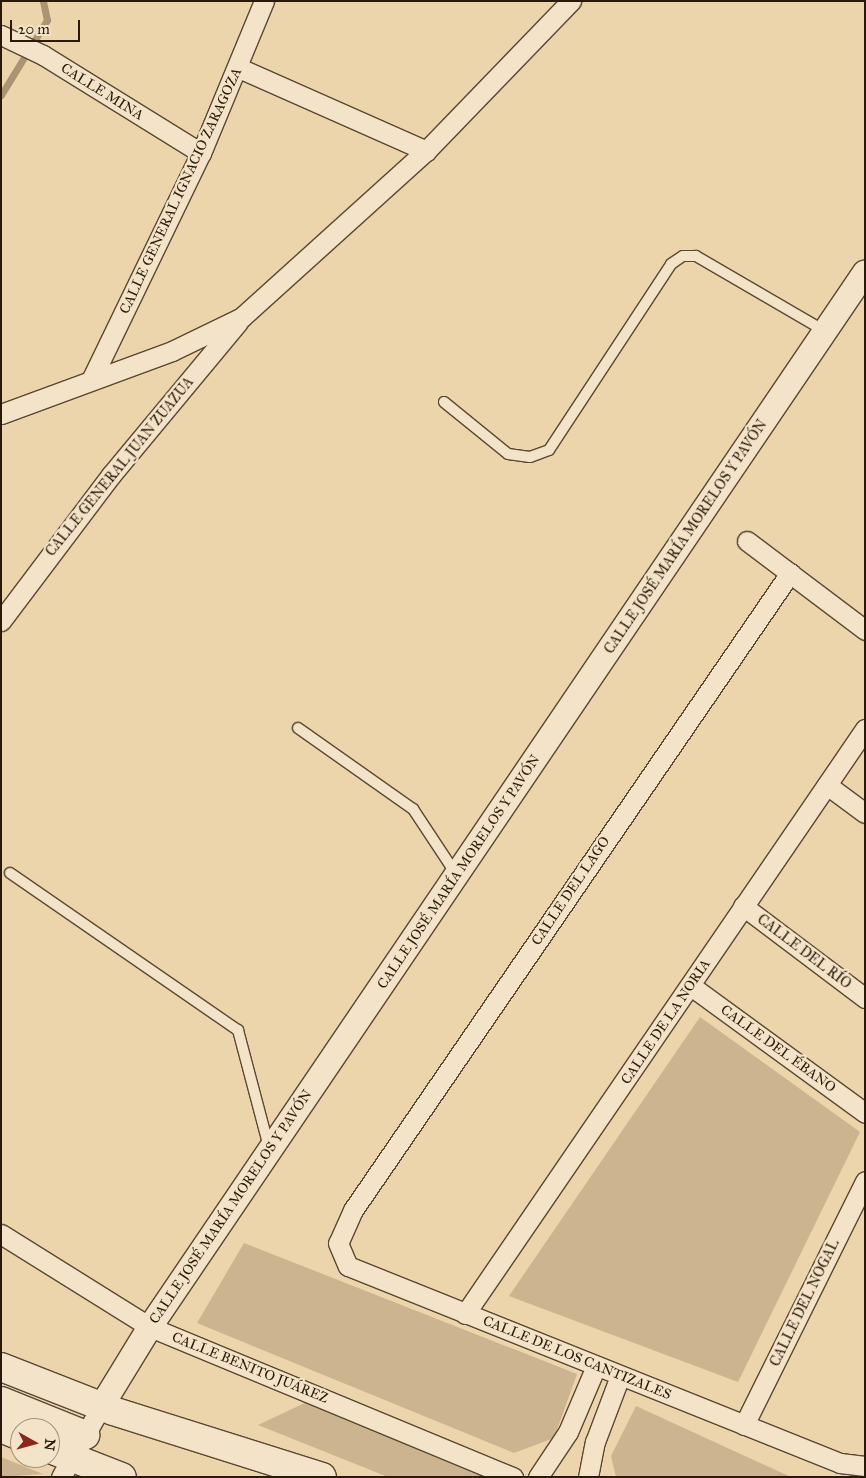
<!DOCTYPE html>
<meta charset="utf-8">
<style>
body{margin:0}
#map{position:relative;width:866px;height:1478px;overflow:hidden;background:#ecd4ab;font-family:"IM FELL Great Primer",serif}
div>[style]{position:absolute}
.green>*{inset:0;background:#cbb48f}
.stream>*{height:7px;margin:-3.5px;padding:0 3.5px;transform-origin:3.5px;border-radius:3.5px;background:#aa9474}
.roads{filter:drop-shadow(1px 0 #5a4831) drop-shadow(-1px 0 #5a4831) drop-shadow(0 1px #5a4831) drop-shadow(0 -1px #5a4831)}
.service>*{height:10px;margin:-5px;padding:0 5px;transform-origin:5px;border-radius:5px;background:#f3e3c8}
.minor>*{height:19px;margin:-9.5px;padding:0 9.5px;transform-origin:9.5px;border-radius:9.5px;background:#f3e3c8}
.tertiary>*{height:24px;margin:-12px;padding:0 12px;transform-origin:12px;border-radius:12px;background:#f3e3c8}
.secondary>*{height:28px;margin:-14px;padding:0 14px;transform-origin:14px;border-radius:14px;background:#f3e3c8}
span{translate:-50% -50%;white-space:nowrap;text-align:center;line-height:1.15;-webkit-text-stroke:4.5px #f3e3c8;paint-order:stroke}
.street-label{font-size:14px;color:#291908}
.frame{position:absolute;inset:0;border:2px solid #291908;pointer-events:none}
.north{position:absolute;left:10px;top:1418px;width:50px;height:50px;box-sizing:border-box;background:#f3e3c8;border:1px solid #a2927b;border-radius:50%;rotate:97deg;font-size:14px;font-weight:700;line-height:20px;text-align:center;color:#291908}
.north::after{content:'';display:block;margin:auto;width:18px;height:22px;background:#8f2418;clip-path:polygon(50% 0,100% 100%,50% 72%,0 100%)}
.scale{position:absolute;left:10px;top:20px;width:70px;height:22px;box-sizing:border-box;border:2px solid #291908;border-top:0;padding-left:6px;font-size:15px;line-height:18px;white-space:nowrap;color:#291908;-webkit-text-stroke:4px #f3e3c8;paint-order:stroke}
</style>
<div id="map">
<div class="green">
<i style="clip-path:polygon(700px 1017px,860px 1132px,738px 1382px,509px 1296px)"></i>
<i style="clip-path:polygon(244px 1243px,577px 1374px,554px 1438px,514px 1453px,197px 1323px)"></i>
<i style="clip-path:polygon(313px 1399px,495px 1477px,388px 1477px,258px 1425px)"></i>
<i style="clip-path:polygon(636px 1406px,791px 1477px,616px 1477px,611px 1456px)"></i>
<i style="clip-path:polygon(1px 1457px,43px 1474px,1px 1477px)"></i>
</div>
<div class="stream">
<i style="left:1px;top:95px;width:88px;rotate:-58.5deg"></i>
<i style="left:47px;top:20px;width:19px;rotate:-102deg"></i>
</div>
<div class="roads">
<div class="service">
<i style="left:444px;top:402px;width:82px;rotate:39.1deg"></i>
<i style="left:508px;top:454px;width:22px;rotate:8deg"></i>
<i style="left:530px;top:457px;width:20px;rotate:-20deg"></i>
<i style="left:549px;top:450px;width:222px;rotate:-56.7deg"></i>
<i style="left:671px;top:264px;width:14px;rotate:-34deg"></i>
<i style="left:683px;top:256px;width:13px"></i>
<i style="left:696px;top:256px;width:149px;rotate:30.2deg"></i>
<i style="left:298px;top:728px;width:141px;rotate:35.2deg"></i>
<i style="left:413px;top:809px;width:78px;rotate:56.5deg"></i>
<i style="left:10px;top:873px;width:277px;rotate:34.6deg"></i>
<i style="left:238px;top:1030px;width:121px;rotate:75.2deg"></i>
</div>
<div class="minor">
<i style="left:1px;top:35px;width:47px;rotate:25.5deg"></i>
<i style="left:43px;top:55px;width:186px;rotate:31.8deg"></i>
<i style="left:239px;top:68px;width:205px;rotate:23.9deg"></i>
<i style="left:92px;top:378px;width:250px;rotate:-64.2deg"></i>
<i style="left:201px;top:153px;width:165px;rotate:-67.5deg"></i>
<i style="left:1px;top:414px;width:182px;rotate:-20.2deg"></i>
<i style="left:172px;top:351px;width:78px;rotate:-25.9deg"></i>
<i style="left:242px;top:317px;width:248px;rotate:-42.1deg"></i>
<i style="left:426px;top:151px;width:209px;rotate:-46deg"></i>
<i style="left:747px;top:541px;width:148px;rotate:37deg"></i>
<i style="left:790px;top:573px;width:772px;rotate:124.45deg"></i>
<i style="left:353px;top:1210px;width:36px;rotate:114deg"></i>
<i style="left:338px;top:1243px;width:25px;rotate:67deg"></i>
<i style="left:348px;top:1266px;width:530px;rotate:21.82deg"></i>
<i style="left:840px;top:1463px;width:25px;rotate:7deg"></i>
<i style="left:1px;top:621px;width:183px;rotate:-53deg"></i>
<i style="left:111px;top:475px;width:199px;rotate:-50.3deg"></i>
<i style="left:827px;top:785px;width:47px;rotate:36.4deg"></i>
<i style="left:743px;top:906px;width:153px;rotate:37deg"></i>
<i style="left:691px;top:986px;width:215px;rotate:36.1deg"></i>
<i style="left:1px;top:1234px;width:176px;rotate:32deg"></i>
<i style="left:150px;top:1327px;width:393px;rotate:22.5deg"></i>
<i style="left:465px;top:1314px;width:709px;rotate:-55.64deg"></i>
<i style="left:744px;top:1425px;width:272px;rotate:-63.6deg"></i>
<i style="left:61px;top:1477px;width:81px;rotate:-60.3deg"></i>
<i style="left:538px;top:1477px;width:54px;rotate:-56.3deg"></i>
<i style="left:568px;top:1432px;width:72px;rotate:-67deg"></i>
<i style="left:588px;top:1477px;width:36px;rotate:-79deg"></i>
<i style="left:595px;top:1442px;width:71px;rotate:-69.3deg"></i>
</div>
<div class="tertiary">
<i style="left:101px;top:1407px;width:94px;rotate:-58.5deg"></i>
<i style="left:150px;top:1327px;width:1274px;rotate:-55.87deg"></i>
</div>
<div class="secondary">
<i style="left:1px;top:1367px;width:120px;rotate:21.4deg"></i>
<i style="left:113px;top:1411px;width:219px;rotate:17.5deg"></i>
<i style="left:1px;top:1401px;width:91px;rotate:22deg"></i>
<i style="left:1px;top:1428px;width:21px;rotate:23deg"></i>
<i style="left:50px;top:1449px;width:77px;rotate:21.3deg"></i>
</div>
</div>
<div class="street-label">
<span style="left:102px;top:92px;rotate:32deg">CALLE MINA</span>
<span style="left:181px;top:191px;rotate:-65deg">CALLE GENERAL IGNACIO ZARAGOZA</span>
<span style="left:120px;top:467px;rotate:-51deg">CALLE GENERAL JUAN ZUAZUA</span>
<span style="left:686px;top:537px;rotate:-56deg">CALLE JOSÉ MARÍA MORELOS Y PAVÓN</span>
<span style="left:459px;top:872px;rotate:-56deg">CALLE JOSÉ MARÍA MORELOS Y PAVÓN</span>
<span style="left:571px;top:891px;rotate:-56deg">CALLE DEL LAGO</span>
<span style="left:804px;top:952px;rotate:37deg">CALLE DEL RÍO</span>
<span style="left:666px;top:1022px;rotate:-56deg">CALLE DE LA NORIA</span>
<span style="left:778px;top:1049px;rotate:36deg">CALLE DEL ÉBANO</span>
<span style="left:231px;top:1207px;rotate:-56deg">CALLE JOSÉ MARÍA MORELOS Y PAVÓN</span>
<span style="left:805px;top:1303px;rotate:-64deg">CALLE DEL NOGAL</span>
<span style="left:577px;top:1358px;rotate:22deg">CALLE DE LOS CANTIZALES</span>
<span style="left:250px;top:1368px;rotate:22deg">CALLE BENITO JUÁREZ</span>
</div>
<div class="frame"></div>
<div class="north">N</div>
<div class="scale">20 m</div>
</div>
